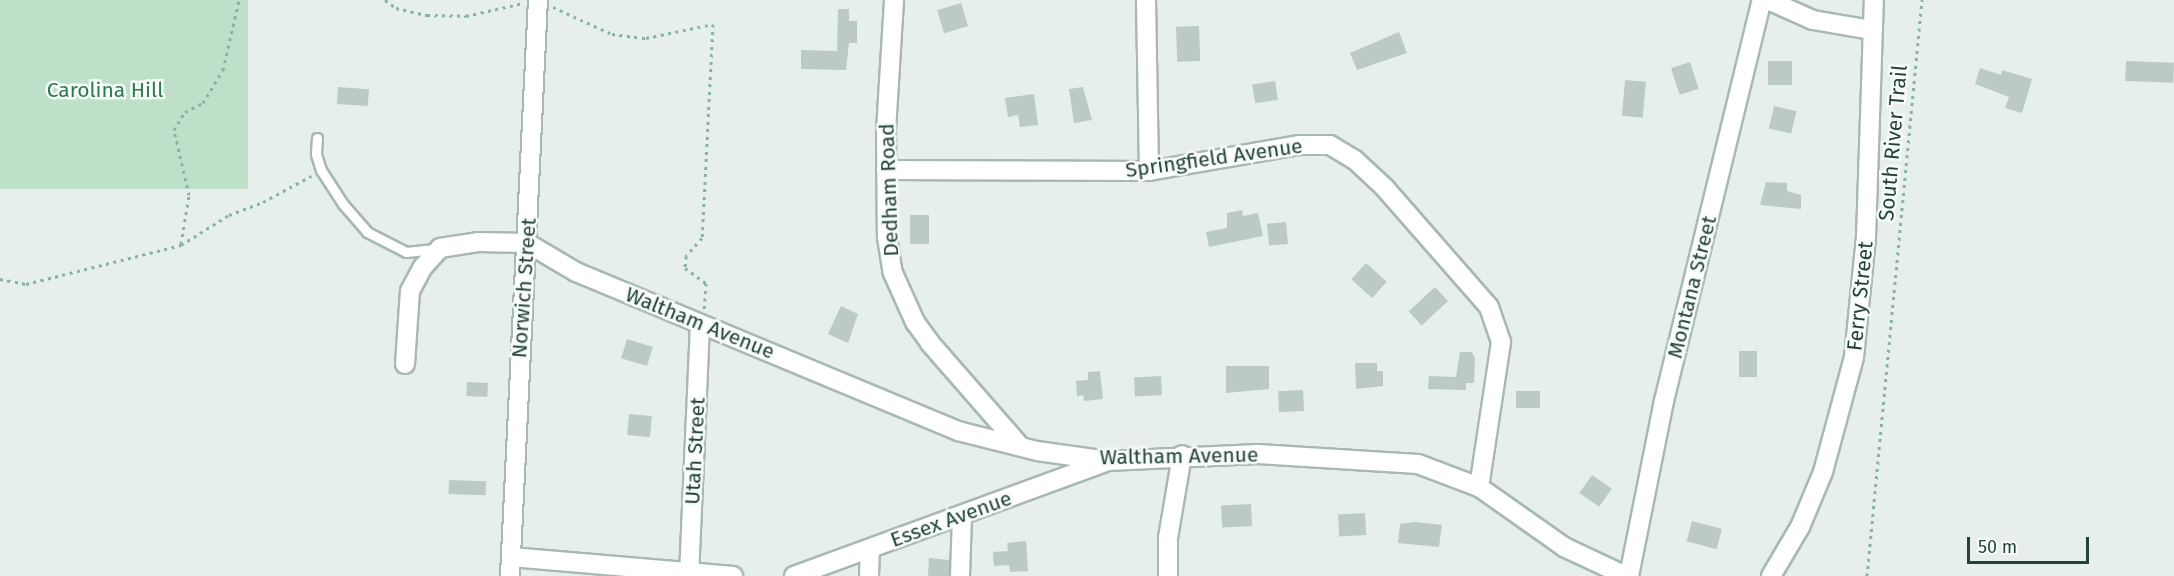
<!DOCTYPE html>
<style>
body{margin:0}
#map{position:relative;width:2174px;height:576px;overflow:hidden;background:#e6efeb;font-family:"Fira Sans",sans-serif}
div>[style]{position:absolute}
.green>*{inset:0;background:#bfe0c8;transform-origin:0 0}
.building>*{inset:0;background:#bbcac4;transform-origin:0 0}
.path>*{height:3px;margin-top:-1.5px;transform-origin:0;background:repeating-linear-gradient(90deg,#86b3a5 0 3px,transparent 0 7.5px)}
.roads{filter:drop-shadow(2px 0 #a8b8b2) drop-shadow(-2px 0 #a8b8b2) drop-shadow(0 2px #a8b8b2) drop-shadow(0 -2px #a8b8b2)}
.lane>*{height:9px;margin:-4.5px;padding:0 4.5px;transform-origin:4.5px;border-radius:4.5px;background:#fff}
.street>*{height:18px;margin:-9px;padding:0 9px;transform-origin:9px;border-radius:9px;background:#fff}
.secondary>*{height:18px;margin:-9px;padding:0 9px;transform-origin:9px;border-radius:9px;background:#fff}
span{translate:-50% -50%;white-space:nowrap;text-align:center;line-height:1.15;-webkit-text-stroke:5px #f7fbf9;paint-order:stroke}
.park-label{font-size:21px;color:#2d7a4b}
.street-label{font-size:21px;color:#24423a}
.scale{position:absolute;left:1967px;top:537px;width:122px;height:27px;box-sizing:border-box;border:3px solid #24423a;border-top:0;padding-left:8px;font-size:18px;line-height:21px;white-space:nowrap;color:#24423a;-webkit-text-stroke:4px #f7fbf9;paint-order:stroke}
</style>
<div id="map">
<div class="green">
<i style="left:0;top:0;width:248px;height:189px"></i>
</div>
<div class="building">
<i style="left:961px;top:3px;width:24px;height:25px;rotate:73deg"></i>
<i style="clip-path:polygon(838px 9px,849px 9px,849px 21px,857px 21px,857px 43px,849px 43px,846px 70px,801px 69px,801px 50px,837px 51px)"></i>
<i style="left:1199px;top:26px;width:35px;height:23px;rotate:88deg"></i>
<i style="clip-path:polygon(1399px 32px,1407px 53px,1357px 70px,1350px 53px)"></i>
<i style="left:1768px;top:61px;width:24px;height:24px"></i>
<i style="left:2126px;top:61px;width:48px;height:20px;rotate:2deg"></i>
<i style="left:1690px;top:62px;width:28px;height:20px;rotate:72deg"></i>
<i style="clip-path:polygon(1980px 68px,2001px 75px,2002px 70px,2032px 79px,2022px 113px,2005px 108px,2009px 97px,1975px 84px)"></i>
<i style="left:1625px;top:80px;width:21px;height:36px;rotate:5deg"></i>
<i style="left:1275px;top:81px;width:19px;height:23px;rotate:81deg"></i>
<i style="left:338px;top:87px;width:31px;height:17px;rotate:4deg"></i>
<i style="clip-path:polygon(1083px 87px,1092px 120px,1074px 123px,1069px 89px)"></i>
<i style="clip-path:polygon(1034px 94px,1038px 125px,1020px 127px,1018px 115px,1008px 117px,1005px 98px)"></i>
<i style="left:1774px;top:106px;width:23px;height:23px;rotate:13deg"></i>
<i style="clip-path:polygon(1766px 182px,1787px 183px,1787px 191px,1801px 195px,1801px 209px,1760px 205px)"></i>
<i style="clip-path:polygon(1242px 210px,1243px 216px,1258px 213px,1263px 236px,1209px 247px,1206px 232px,1227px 228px,1227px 213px)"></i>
<i style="left:929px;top:215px;width:29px;height:19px;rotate:90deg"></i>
<i style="left:1286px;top:222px;width:22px;height:19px;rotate:85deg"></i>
<i style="left:1366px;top:263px;width:28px;height:22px;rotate:42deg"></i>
<i style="left:1435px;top:287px;width:19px;height:36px;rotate:47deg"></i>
<i style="clip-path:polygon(841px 306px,858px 314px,848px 343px,828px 334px)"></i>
<i style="left:627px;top:339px;width:27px;height:20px;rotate:17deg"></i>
<i style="left:1739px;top:351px;width:18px;height:26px"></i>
<i style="clip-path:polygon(1460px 352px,1472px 352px,1475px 358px,1474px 383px,1466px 383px,1466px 390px,1428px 389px,1429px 376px,1456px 377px)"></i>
<i style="clip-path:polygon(1355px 363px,1377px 363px,1377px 371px,1383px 371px,1383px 386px,1356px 389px)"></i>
<i style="clip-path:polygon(1226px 366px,1269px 366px,1269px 389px,1226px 393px)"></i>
<i style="clip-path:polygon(1100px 371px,1103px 399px,1084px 401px,1083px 395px,1077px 396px,1076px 381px,1088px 380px,1088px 372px)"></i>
<i style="left:1161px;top:376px;width:19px;height:27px;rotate:87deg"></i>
<i style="left:467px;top:382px;width:21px;height:14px;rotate:3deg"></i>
<i style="left:1303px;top:390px;width:21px;height:25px;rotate:87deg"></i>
<i style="left:1516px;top:391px;width:24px;height:17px"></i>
<i style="left:629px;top:414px;width:23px;height:21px;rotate:5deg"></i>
<i style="left:1592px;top:475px;width:24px;height:22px;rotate:35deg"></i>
<i style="left:449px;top:480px;width:37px;height:14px;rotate:2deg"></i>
<i style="left:1251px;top:504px;width:22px;height:30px;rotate:87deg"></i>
<i style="left:1365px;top:513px;width:22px;height:27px;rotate:87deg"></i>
<i style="left:1692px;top:521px;width:31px;height:21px;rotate:15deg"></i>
<i style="clip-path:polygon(1415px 522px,1442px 525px,1439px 547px,1398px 543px,1400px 524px)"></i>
<i style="clip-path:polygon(1026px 541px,1028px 571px,1010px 572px,1009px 565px,994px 566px,993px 552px,1008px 551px,1007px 543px)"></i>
<i style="clip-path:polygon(929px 558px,949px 560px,949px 576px,928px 576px)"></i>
</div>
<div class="path">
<i style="left:385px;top:0;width:14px;rotate:36deg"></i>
<i style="left:396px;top:8px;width:32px;rotate:13deg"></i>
<i style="left:427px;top:15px;width:39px;rotate:1deg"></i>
<i style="left:466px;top:16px;width:58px;rotate:-12.8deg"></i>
<i style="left:553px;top:7px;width:65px;rotate:24.6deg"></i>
<i style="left:612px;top:34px;width:34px;rotate:7deg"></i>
<i style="left:646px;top:38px;width:68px;rotate:-11.8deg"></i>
<i style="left:713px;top:24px;width:214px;rotate:92.9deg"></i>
<i style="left:702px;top:238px;width:24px;rotate:132deg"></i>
<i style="left:686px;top:256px;width:12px;rotate:95deg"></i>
<i style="left:685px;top:268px;width:26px;rotate:36deg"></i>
<i style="left:706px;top:283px;width:26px;rotate:94deg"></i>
<i style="left:181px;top:244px;width:50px;rotate:-80.7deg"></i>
<i style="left:189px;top:195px;width:67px;rotate:-103deg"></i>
<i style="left:174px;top:130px;width:21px;rotate:-59deg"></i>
<i style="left:185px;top:112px;width:20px;rotate:-27deg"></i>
<i style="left:203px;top:103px;width:39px;rotate:-59deg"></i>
<i style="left:223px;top:70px;width:72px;rotate:-77.1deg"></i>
<i style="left:0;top:279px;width:26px;rotate:11deg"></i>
<i style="left:26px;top:284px;width:160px;rotate:-14.1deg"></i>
<i style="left:181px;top:245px;width:57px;rotate:-32deg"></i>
<i style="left:229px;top:215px;width:36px;rotate:-21deg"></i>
<i style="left:263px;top:202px;width:55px;rotate:-28.4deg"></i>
<i style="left:1867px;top:576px;width:579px;rotate:-84.55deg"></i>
</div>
<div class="roads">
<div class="lane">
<i style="left:317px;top:138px;width:16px;rotate:94deg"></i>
<i style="left:316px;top:154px;width:17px;rotate:73deg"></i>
<i style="left:321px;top:170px;width:40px;rotate:57.1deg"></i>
<i style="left:343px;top:204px;width:37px;rotate:49deg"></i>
<i style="left:367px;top:232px;width:44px;rotate:27.1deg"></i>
<i style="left:406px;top:252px;width:31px;rotate:-6deg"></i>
</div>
<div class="street">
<i style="left:894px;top:0;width:131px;rotate:93.5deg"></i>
<i style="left:886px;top:131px;width:106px;rotate:89.5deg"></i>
<i style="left:887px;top:237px;width:36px;rotate:81deg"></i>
<i style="left:893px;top:273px;width:54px;rotate:65.8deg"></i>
<i style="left:915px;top:322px;width:26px;rotate:54deg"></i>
<i style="left:930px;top:343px;width:135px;rotate:48.9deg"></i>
<i style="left:1146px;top:0;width:171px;rotate:89deg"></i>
<i style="left:1768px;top:0;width:49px;rotate:24deg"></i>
<i style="left:1813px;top:20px;width:60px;rotate:9.6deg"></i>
<i style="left:886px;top:170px;width:263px;rotate:0.2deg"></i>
<i style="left:1149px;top:171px;width:153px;rotate:-9.8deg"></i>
<i style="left:1300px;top:145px;width:30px"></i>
<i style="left:1330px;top:145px;width:29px;rotate:31deg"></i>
<i style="left:1355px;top:160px;width:40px;rotate:43deg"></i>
<i style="left:1384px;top:187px;width:159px;rotate:48.8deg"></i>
<i style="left:1489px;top:307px;width:37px;rotate:71deg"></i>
<i style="left:1501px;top:342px;width:147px;rotate:98.6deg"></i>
<i style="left:405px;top:364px;width:73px;rotate:-86.1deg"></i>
<i style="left:410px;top:291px;width:27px;rotate:-62deg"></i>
<i style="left:423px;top:267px;width:25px;rotate:-48deg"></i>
<i style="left:440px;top:248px;width:38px;rotate:-9deg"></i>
<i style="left:478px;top:242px;width:49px;rotate:1.2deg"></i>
<i style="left:527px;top:243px;width:57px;rotate:30.6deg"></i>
<i style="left:576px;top:272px;width:414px;rotate:22.6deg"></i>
<i style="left:958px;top:431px;width:81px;rotate:14.2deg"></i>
<i style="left:1037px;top:451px;width:72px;rotate:8deg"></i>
<i style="left:1108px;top:461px;width:150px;rotate:-2.7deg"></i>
<i style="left:1258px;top:454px;width:160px;rotate:3.6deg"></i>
<i style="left:1418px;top:464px;width:65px;rotate:20.7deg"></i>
<i style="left:1479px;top:487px;width:104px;rotate:35.2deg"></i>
<i style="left:1564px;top:547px;width:68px;rotate:25.1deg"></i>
<i style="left:511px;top:557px;width:223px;rotate:4.9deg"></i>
<i style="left:510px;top:576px;width:577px;rotate:-87.22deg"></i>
<i style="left:689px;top:576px;width:251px;rotate:-87.5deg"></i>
<i style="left:794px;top:576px;width:331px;rotate:-20.1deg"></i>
<i style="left:869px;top:576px;width:27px;rotate:-88deg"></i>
<i style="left:960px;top:576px;width:61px;rotate:-88.1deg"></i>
<i style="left:1168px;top:576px;width:38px;rotate:-90deg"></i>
<i style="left:1168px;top:538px;width:84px;rotate:-80.4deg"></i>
<i style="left:1629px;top:576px;width:178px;rotate:-78.7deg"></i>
<i style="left:1664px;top:401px;width:413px;rotate:-76.3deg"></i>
</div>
<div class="secondary">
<i style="left:1771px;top:576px;width:57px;rotate:-59.4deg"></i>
<i style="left:1800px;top:527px;width:60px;rotate:-67.3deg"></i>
<i style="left:1823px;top:472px;width:119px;rotate:-74.9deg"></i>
<i style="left:1854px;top:357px;width:121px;rotate:-84.3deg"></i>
<i style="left:1866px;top:237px;width:237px;rotate:-88.1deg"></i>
</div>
</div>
<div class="park-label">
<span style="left:105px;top:90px">Carolina Hill</span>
</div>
<div class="street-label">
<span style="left:1893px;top:143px;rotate:-85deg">South River Trail</span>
<span style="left:1214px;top:158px;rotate:-8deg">Springfield Avenue</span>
<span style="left:889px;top:190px;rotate:-92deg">Dedham Road</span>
<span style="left:1692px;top:287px;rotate:-76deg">Montana Street</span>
<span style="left:524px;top:288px;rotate:-86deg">Norwich Street</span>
<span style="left:1860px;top:296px;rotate:-84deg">Ferry Street</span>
<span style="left:700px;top:323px;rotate:22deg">Waltham Avenue</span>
<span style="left:695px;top:451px;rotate:-87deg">Utah Street</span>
<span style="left:1179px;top:456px;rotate:-1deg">Waltham Avenue</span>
<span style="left:951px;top:519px;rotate:-20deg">Essex Avenue</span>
</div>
<div class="scale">50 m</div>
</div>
